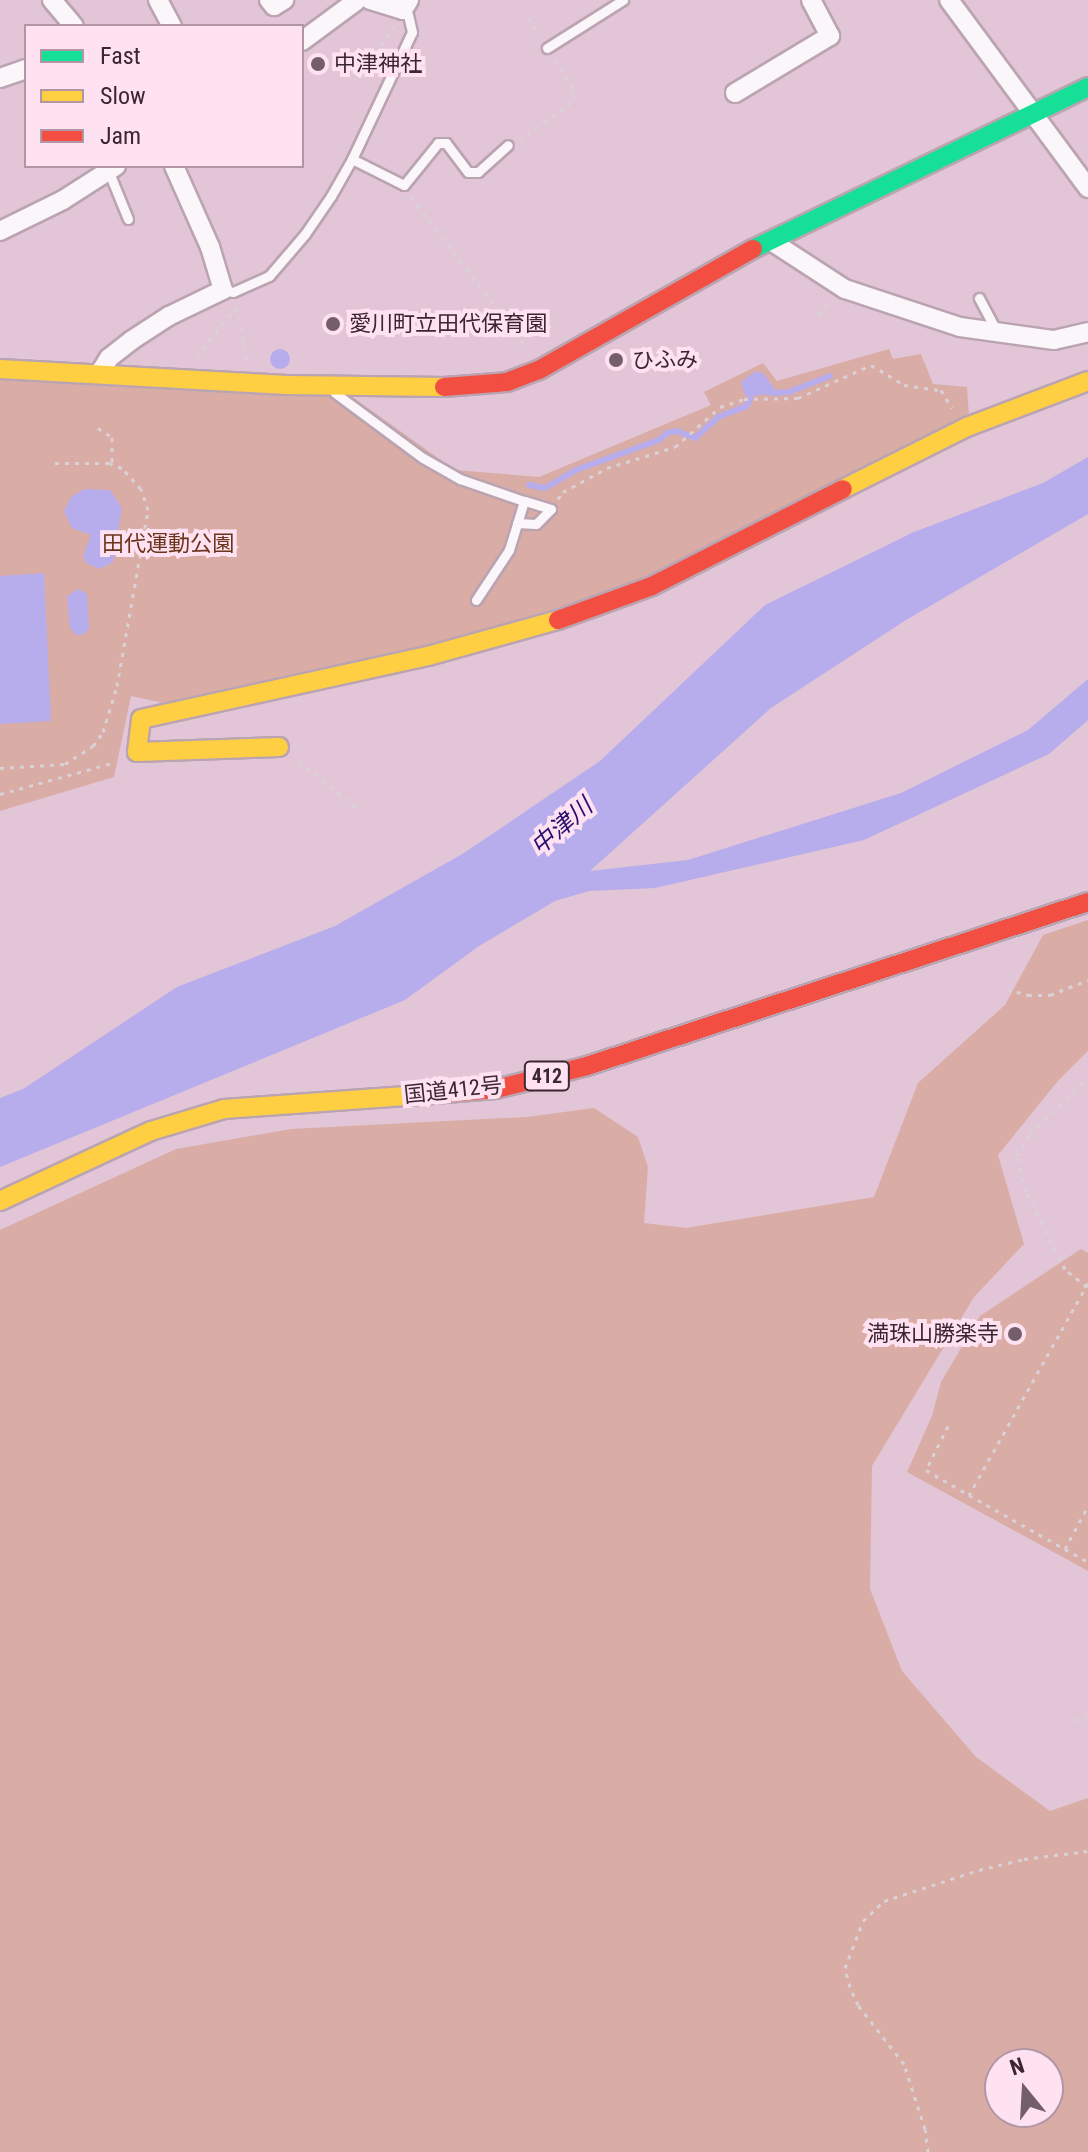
<!DOCTYPE html>
<meta charset="utf-8">
<style>
body{margin:0}
#map{position:relative;width:1088px;height:2152px;overflow:hidden;background:#e2c5d6;font-family:"Roboto Condensed","Noto Sans JP",sans-serif}
div>[style]{position:absolute}
.green>*{inset:0;background:#daaca6}
.water>*{inset:0;background:#b7adec}
.round{border-radius:50%}
.stream>*{height:6px;margin:-3px;padding:0 3px;transform-origin:3px;border-radius:3px;background:#b7adec}
.path>*{height:3px;margin-top:-1.5px;transform-origin:0;background:repeating-linear-gradient(90deg,#dad1d6 0 4px,transparent 0 10px)}
.roads{filter:drop-shadow(2px 0 #bba4b1) drop-shadow(-2px 0 #bba4b1) drop-shadow(0 2px #bba4b1) drop-shadow(0 -2px #bba4b1)}
.lane>*{height:9px;margin:-4.5px;padding:0 4.5px;transform-origin:4.5px;border-radius:4.5px;background:#fbf6f9}
.street>*{height:18px;margin:-9px;padding:0 9px;transform-origin:9px;border-radius:9px;background:#fbf6f9}
.fast>*{height:18px;margin:-9px;padding:0 9px;transform-origin:9px;border-radius:9px;background:#16e098}
.slow>*{height:18px;margin:-9px;padding:0 9px;transform-origin:9px;border-radius:9px;background:#ffcf43}
.jam>*{height:18px;margin:-9px;padding:0 9px;transform-origin:9px;border-radius:9px;background:#f24e42}
.dots>*{width:22px;height:22px;translate:-50% -50%;box-sizing:border-box;border:4px solid #ffe2f2;border-radius:50%}
span{translate:-50% -50%;white-space:nowrap;text-align:center;line-height:1.15;-webkit-text-stroke:8px #ffe2f2;paint-order:stroke}
.shield-label span{padding:2px 6px;background:#ffe2f2;border:2px solid;border-radius:6px;-webkit-text-stroke-width:0}
.shield-label{font-size:20px;color:#3b2632;font-weight:700}
.poi-label{font-size:22px;color:#3b2632}
.left{translate:0 -50%;text-align:left}
.right{translate:-100% -50%;text-align:right}
.park-label{font-size:22px;color:#6b3319}
.street-label{font-size:22px;color:#3b2632}
.water-label{font-size:24px;color:#280f6e;font-style:italic}
.legend{position:absolute;left:24px;top:24px;width:280px;height:144px;box-sizing:border-box;background:#ffe2f2;border:2px solid #b197a5;margin:0;padding:10px 14px;list-style:none;font-size:24px;color:#3b2632}
.legend li{display:flex;align-items:center;gap:16px;height:40px}
.legend b{width:40px;border:2px solid #b197a5}
.north{position:absolute;left:984px;top:2048px;width:80px;height:80px;box-sizing:border-box;background:#ffe2f2;border:2px solid #b197a5;border-radius:50%;rotate:342deg;font-size:22px;font-weight:700;line-height:32px;text-align:center;color:#3b2632}
.north::after{content:'';display:block;margin:auto;width:28px;height:36px;background:#755e6b;clip-path:polygon(50% 0,100% 100%,50% 72%,0 100%)}
</style>
<div id="map">
<div class="green">
<i style="clip-path:polygon(889px 349px,893px 359px,921px 354px,933px 384px,967px 387px,969px 416px,618px 590px,421px 649px,168px 704px,131px 696px,114px 777px,0 811px,0 378px,341px 389px,455px 470px,539px 477px,711px 405px,704px 392px,763px 363px,777px 381px)"></i>
<i style="clip-path:polygon(evenodd,1088px 920px,1088px 1051px,1057px 1082px,998px 1155px,1024px 1244px,974px 1297px,872px 1466px,870px 1589px,902px 1671px,976px 1757px,1050px 1811px,1088px 1798px,1088px 2152px,0 2152px,0 1230px,176px 1149px,291px 1129px,527px 1117px,594px 1108px,638px 1137px,648px 1167px,644px 1223px,686px 1228px,874px 1197px,918px 1083px,1005px 1005px,1043px 935px,1088px 920px,1048px 2064px,1048px 2112px,1000px 2112px,1000px 2064px,1048px 2064px)"></i>
<i style="clip-path:polygon(1081px 1249px,1088px 1253px,1088px 1571px,907px 1472px,932px 1416px,941px 1382px,980px 1316px)"></i>
</div>
<div class="water">
<i class="round" style="left:270px;top:349px;width:20px;height:20px"></i>
<i style="clip-path:polygon(756px 371px,764px 374px,778px 394px,745px 396px,741px 382px)"></i>
<i style="clip-path:polygon(1088px 457px,1088px 514px,906px 620px,771px 708px,590px 871px,688px 860px,901px 793px,1028px 730px,1088px 679px,1088px 720px,1049px 754px,864px 840px,655px 888px,589px 891px,555px 901px,479px 946px,405px 1000px,0 1167px,0 1098px,23px 1089px,177px 987px,335px 926px,464px 853px,600px 761px,765px 605px,914px 532px,1043px 483px)"></i>
<i style="clip-path:polygon(84px 489px,110px 490px,122px 508px,113px 562px,100px 569px,86px 563px,83px 556px,91px 535px,72px 528px,64px 511px,71px 497px)"></i>
<i style="clip-path:polygon(44px 573px,51px 721px,0 724px,0 576px)"></i>
<i style="clip-path:polygon(79px 589px,87px 594px,89px 629px,84px 634px,76px 635px,70px 628px,67px 596px)"></i>
</div>
<div class="stream">
<i style="left:772px;top:393px;width:17px;rotate:-3deg"></i>
<i style="left:789px;top:392px;width:44px;rotate:-21.3deg"></i>
<i style="left:529px;top:485px;width:16px;rotate:11deg"></i>
<i style="left:545px;top:488px;width:36px;rotate:-30deg"></i>
<i style="left:576px;top:470px;width:88px;rotate:-19.9deg"></i>
<i style="left:659px;top:440px;width:11px;rotate:-41deg"></i>
<i style="left:667px;top:433px;width:10px;rotate:-11deg"></i>
<i style="left:677px;top:431px;width:19px;rotate:21deg"></i>
<i style="left:695px;top:438px;width:31px;rotate:-42deg"></i>
<i style="left:718px;top:417px;width:31px;rotate:-21deg"></i>
<i style="left:747px;top:406px;width:16px;rotate:-68deg"></i>
</div>
<div class="path">
<i style="left:528px;top:17px;width:22px;rotate:58deg"></i>
<i style="left:360px;top:79px;width:64px;rotate:-57.1deg"></i>
<i style="left:519px;top:140px;width:60px;rotate:-34.8deg"></i>
<i style="left:568px;top:106px;width:11px;rotate:-63deg"></i>
<i style="left:573px;top:96px;width:8px;rotate:-90deg"></i>
<i style="left:573px;top:88px;width:33px;rotate:-123deg"></i>
<i style="left:411px;top:197px;width:192px;rotate:52.4deg"></i>
<i style="left:237px;top:307px;width:55px;rotate:79.5deg"></i>
<i style="left:818px;top:314px;width:16px;rotate:-45deg"></i>
<i style="left:196px;top:356px;width:64px;rotate:-50.1deg"></i>
<i style="left:98px;top:428px;width:17px;rotate:33deg"></i>
<i style="left:112px;top:437px;width:27px;rotate:90deg"></i>
<i style="left:558px;top:499px;width:9px;rotate:-54deg"></i>
<i style="left:563px;top:492px;width:50px;rotate:-28.6deg"></i>
<i style="left:607px;top:468px;width:71px;rotate:-17.2deg"></i>
<i style="left:675px;top:447px;width:60px;rotate:-41.6deg"></i>
<i style="left:720px;top:407px;width:25px;rotate:-18deg"></i>
<i style="left:744px;top:399px;width:54px;rotate:-1.1deg"></i>
<i style="left:798px;top:398px;width:80px;rotate:-24.3deg"></i>
<i style="left:871px;top:365px;width:39px;rotate:31deg"></i>
<i style="left:904px;top:385px;width:37px;rotate:8deg"></i>
<i style="left:941px;top:390px;width:21px;rotate:59deg"></i>
<i style="left:298px;top:761px;width:78px;rotate:38.2deg"></i>
<i style="left:0;top:768px;width:65px;rotate:-3.5deg"></i>
<i style="left:65px;top:764px;width:33px;rotate:-33deg"></i>
<i style="left:93px;top:746px;width:17px;rotate:-54deg"></i>
<i style="left:103px;top:732px;width:48px;rotate:-73.1deg"></i>
<i style="left:117px;top:686px;width:179px;rotate:-80deg"></i>
<i style="left:148px;top:510px;width:22px;rotate:-108deg"></i>
<i style="left:141px;top:489px;width:28px;rotate:-132deg"></i>
<i style="left:122px;top:468px;width:14px;rotate:-159deg"></i>
<i style="left:109px;top:463px;width:58px;rotate:180deg"></i>
<i style="left:0;top:794px;width:120px;rotate:-15.4deg"></i>
<i style="left:1007px;top:989px;width:22px;rotate:16deg"></i>
<i style="left:1028px;top:995px;width:22px"></i>
<i style="left:1050px;top:995px;width:41px;rotate:-21.5deg"></i>
<i style="left:1088px;top:1283px;width:243px;rotate:119.3deg"></i>
<i style="left:969px;top:1495px;width:137px;rotate:29.4deg"></i>
<i style="left:1087px;top:1287px;width:28px;rotate:-141deg"></i>
<i style="left:1065px;top:1269px;width:87px;rotate:-116.6deg"></i>
<i style="left:1026px;top:1191px;width:36px;rotate:-104deg"></i>
<i style="left:1017px;top:1156px;width:26px;rotate:-59deg"></i>
<i style="left:1030px;top:1134px;width:81px;rotate:-44.5deg"></i>
<i style="left:948px;top:1426px;width:49px;rotate:116.6deg"></i>
<i style="left:926px;top:1470px;width:50px;rotate:30.2deg"></i>
<i style="left:1065px;top:1549px;width:49px;rotate:-61.9deg"></i>
<i style="left:1074px;top:1720px;width:15px;rotate:-16deg"></i>
<i style="left:928px;top:2152px;width:23px;rotate:-97deg"></i>
<i style="left:925px;top:2129px;width:68px;rotate:-107.9deg"></i>
<i style="left:904px;top:2064px;width:75px;rotate:-127.9deg"></i>
<i style="left:858px;top:2005px;width:20px;rotate:-114deg"></i>
<i style="left:850px;top:1987px;width:20px;rotate:-105deg"></i>
<i style="left:845px;top:1968px;width:50px;rotate:-69deg"></i>
<i style="left:863px;top:1921px;width:29px;rotate:-44deg"></i>
<i style="left:884px;top:1901px;width:100px;rotate:-18.1deg"></i>
<i style="left:979px;top:1870px;width:46px;rotate:-13.7deg"></i>
<i style="left:1024px;top:1859px;width:64px;rotate:-7.1deg"></i>
</div>
<div class="roads">
<div class="lane">
<i style="left:547px;top:48px;width:90px;rotate:-32.3deg"></i>
<i style="left:352px;top:159px;width:58px;rotate:26.6deg"></i>
<i style="left:404px;top:185px;width:54px;rotate:-51deg"></i>
<i style="left:438px;top:143px;width:8px"></i>
<i style="left:446px;top:143px;width:36px;rotate:53deg"></i>
<i style="left:468px;top:172px;width:10px"></i>
<i style="left:478px;top:172px;width:40px;rotate:-42deg"></i>
<i style="left:108px;top:170px;width:53px;rotate:67.8deg"></i>
<i style="left:223px;top:290px;width:10px;rotate:11deg"></i>
<i style="left:233px;top:292px;width:39px;rotate:-24deg"></i>
<i style="left:269px;top:276px;width:55px;rotate:-49.4deg"></i>
<i style="left:305px;top:234px;width:46px;rotate:-55.6deg"></i>
<i style="left:331px;top:196px;width:43px;rotate:-60.4deg"></i>
<i style="left:352px;top:159px;width:140px;rotate:-64.7deg"></i>
<i style="left:412px;top:32px;width:17px;rotate:-103deg"></i>
<i style="left:408px;top:15px;width:7px;rotate:-135deg"></i>
<i style="left:979px;top:298px;width:38px;rotate:62deg"></i>
<i style="left:335px;top:393px;width:109px;rotate:36.5deg"></i>
<i style="left:423px;top:458px;width:43px;rotate:29.6deg"></i>
<i style="left:460px;top:479px;width:68px;rotate:19deg"></i>
<i style="left:524px;top:501px;width:51px;rotate:107deg"></i>
<i style="left:509px;top:550px;width:60px;rotate:123.4deg"></i>
<i style="left:517px;top:523px;width:19px;rotate:3deg"></i>
<i style="left:536px;top:524px;width:21px;rotate:-45deg"></i>
<i style="left:551px;top:509px;width:28px;rotate:-163deg"></i>
</div>
<div class="street">
<i style="left:52px;top:0;width:34px;rotate:50deg"></i>
<i style="left:158px;top:0;width:30px;rotate:62deg"></i>
<i style="left:269px;top:0;width:8px;rotate:50deg"></i>
<i style="left:274px;top:6px;width:12px;rotate:-31deg"></i>
<i style="left:370px;top:0;width:34px;rotate:17deg"></i>
<i style="left:403px;top:10px;width:12px;rotate:-59deg"></i>
<i style="left:949px;top:0;width:234px;rotate:53.5deg"></i>
<i style="left:302px;top:41px;width:67px;rotate:-36.5deg"></i>
<i style="left:0;top:78px;width:28px;rotate:-19deg"></i>
<i style="left:735px;top:93px;width:111px;rotate:-31deg"></i>
<i style="left:830px;top:36px;width:41px;rotate:-117.8deg"></i>
<i style="left:0;top:231px;width:70px;rotate:-26.2deg"></i>
<i style="left:63px;top:200px;width:63px;rotate:-32.7deg"></i>
<i style="left:771px;top:241px;width:88px;rotate:33deg"></i>
<i style="left:845px;top:289px;width:121px;rotate:18.3deg"></i>
<i style="left:960px;top:327px;width:95px;rotate:7.9deg"></i>
<i style="left:1054px;top:340px;width:35px;rotate:-13deg"></i>
<i style="left:99px;top:374px;width:19px;rotate:-58deg"></i>
<i style="left:109px;top:358px;width:29px;rotate:-38deg"></i>
<i style="left:132px;top:340px;width:44px;rotate:-33deg"></i>
<i style="left:169px;top:316px;width:60px;rotate:-25.7deg"></i>
<i style="left:223px;top:290px;width:45px;rotate:-106.8deg"></i>
<i style="left:210px;top:247px;width:89px;rotate:-114deg"></i>
</div>
<div class="fast">
<i style="left:753px;top:249px;width:372px;rotate:-25.8deg"></i>
</div>
<div class="slow">
<i style="left:0;top:369px;width:287px;rotate:3.2deg"></i>
<i style="left:287px;top:385px;width:157px;rotate:0.7deg"></i>
<i style="left:843px;top:489px;width:139px;rotate:-26.6deg"></i>
<i style="left:967px;top:427px;width:129px;rotate:-20.8deg"></i>
<i style="left:279px;top:747px;width:142px;rotate:178deg"></i>
<i style="left:137px;top:752px;width:33px;rotate:-83deg"></i>
<i style="left:141px;top:719px;width:294px;rotate:-12.4deg"></i>
<i style="left:428px;top:656px;width:135px;rotate:-15.5deg"></i>
<i style="left:0;top:1201px;width:166px;rotate:-24.9deg"></i>
<i style="left:151px;top:1131px;width:76px;rotate:-16.8deg"></i>
<i style="left:224px;top:1109px;width:210px;rotate:-4.1deg"></i>
</div>
<div class="jam">
<i style="left:444px;top:387px;width:63px;rotate:-4.5deg"></i>
<i style="left:507px;top:382px;width:34px;rotate:-21deg"></i>
<i style="left:539px;top:370px;width:246px;rotate:-29.5deg"></i>
<i style="left:558px;top:620px;width:100px;rotate:-19.9deg"></i>
<i style="left:652px;top:586px;width:214px;rotate:-26.9deg"></i>
<i style="left:433px;top:1094px;width:63px;rotate:-4.5deg"></i>
<i style="left:496px;top:1089px;width:94px;rotate:-14.2deg"></i>
<i style="left:587px;top:1066px;width:527px;rotate:-18.13deg"></i>
</div>
</div>
<div class="dots">
<i style="left:318px;top:64px;background:#755e6b"></i>
<i style="left:333px;top:324px;background:#755e6b"></i>
<i style="left:616px;top:360px;background:#755e6b"></i>
<i style="left:1015px;top:1334px;background:#755e6b"></i>
</div>
<div class="shield-label">
<span style="left:547px;top:1076px">412</span>
</div>
<div class="poi-label">
<span class="left" style="left:334px;top:64px">中津神社</span>
<span class="left" style="left:349px;top:324px">愛川町立田代保育園</span>
<span class="left" style="left:632px;top:360px">ひふみ</span>
<span class="right" style="left:999px;top:1334px">満珠山勝楽寺</span>
</div>
<div class="park-label">
<span style="left:168px;top:544px">田代運動公園</span>
</div>
<div class="street-label">
<span style="left:453px;top:1090px;rotate:-6deg">国道412号</span>
</div>
<div class="water-label">
<span style="left:562px;top:827px;rotate:-41deg">中津川</span>
</div>
<ul class="legend">
<li><b style="height:10px;background:#16e098"></b>Fast</li>
<li><b style="height:10px;background:#ffcf43"></b>Slow</li>
<li><b style="height:10px;background:#f24e42"></b>Jam</li>
</ul>
<div class="north">N</div>
</div>
